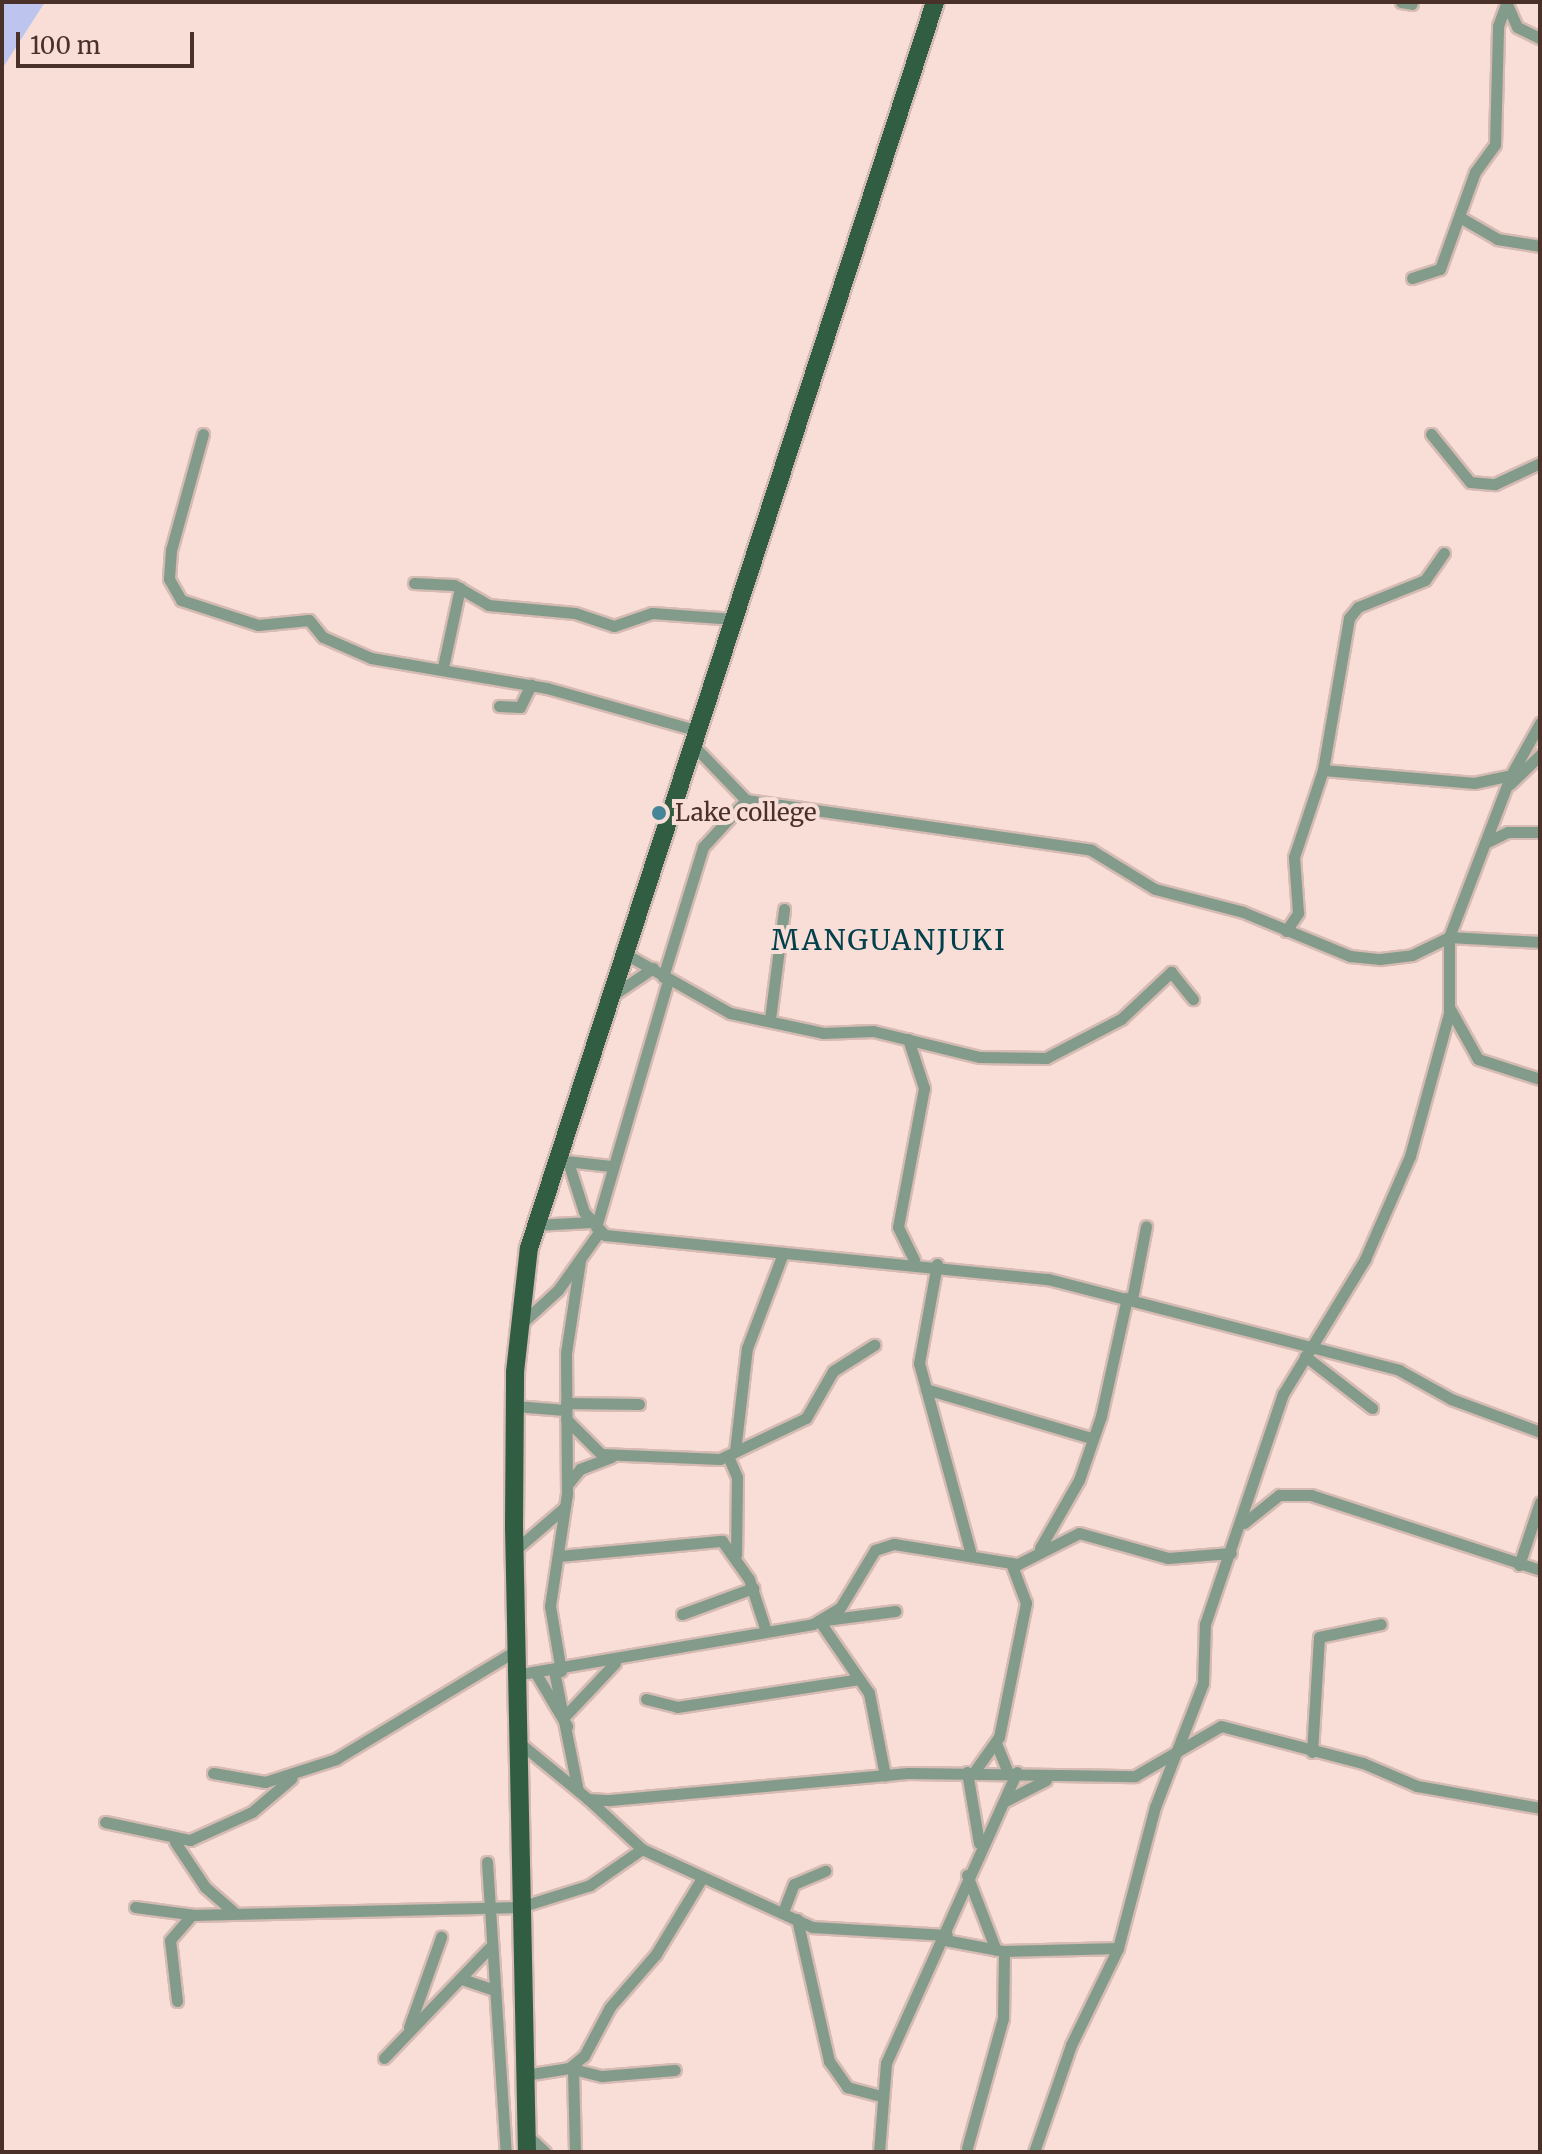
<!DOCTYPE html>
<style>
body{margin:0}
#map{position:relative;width:1542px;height:2154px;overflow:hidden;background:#f8ded6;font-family:Merriweather,serif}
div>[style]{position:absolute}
.water>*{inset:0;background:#bdc5ef}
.roads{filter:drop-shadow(2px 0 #d5bbb3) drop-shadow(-2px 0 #d5bbb3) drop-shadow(0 2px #d5bbb3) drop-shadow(0 -2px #d5bbb3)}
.street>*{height:11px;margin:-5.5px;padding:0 5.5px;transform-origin:5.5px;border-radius:5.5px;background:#839b8b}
.primary>*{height:18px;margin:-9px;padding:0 9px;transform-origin:9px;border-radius:9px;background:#315d43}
.dots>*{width:22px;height:22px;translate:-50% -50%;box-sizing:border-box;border:4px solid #f8ded6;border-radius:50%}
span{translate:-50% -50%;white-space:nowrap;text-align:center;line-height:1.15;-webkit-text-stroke:8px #f8ded6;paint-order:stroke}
.poi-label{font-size:24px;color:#493029}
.left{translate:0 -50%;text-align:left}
.quarter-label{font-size:28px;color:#02404c;letter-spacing:2px}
.frame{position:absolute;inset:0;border:4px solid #493029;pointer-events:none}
.scale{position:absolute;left:16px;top:32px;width:178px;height:36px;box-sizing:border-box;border:4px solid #493029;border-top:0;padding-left:10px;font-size:24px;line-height:28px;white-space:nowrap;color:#493029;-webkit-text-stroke:6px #f8ded6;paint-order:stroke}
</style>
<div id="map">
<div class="water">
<i style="clip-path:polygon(2px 2px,45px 2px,2px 69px)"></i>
</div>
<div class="roads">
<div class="street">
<i style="left:1401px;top:2px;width:11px;rotate:10deg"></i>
<i style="left:1506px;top:2px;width:27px;rotate:66deg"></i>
<i style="left:1517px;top:27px;width:25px;rotate:26deg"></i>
<i style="left:1463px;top:219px;width:39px;rotate:30deg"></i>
<i style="left:1497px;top:239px;width:44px;rotate:9.2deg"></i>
<i style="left:1412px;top:278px;width:29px;rotate:-18deg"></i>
<i style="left:1440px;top:269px;width:103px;rotate:-70.2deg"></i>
<i style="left:1475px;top:172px;width:34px;rotate:-54deg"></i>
<i style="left:1495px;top:144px;width:118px;rotate:-88.5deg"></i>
<i style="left:1498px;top:26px;width:23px;rotate:-70deg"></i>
<i style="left:203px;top:434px;width:120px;rotate:105.4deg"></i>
<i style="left:171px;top:550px;width:29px;rotate:94deg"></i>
<i style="left:169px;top:579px;width:24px;rotate:60deg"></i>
<i style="left:181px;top:600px;width:81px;rotate:18deg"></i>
<i style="left:258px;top:625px;width:51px;rotate:-5.6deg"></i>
<i style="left:309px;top:620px;width:22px;rotate:51deg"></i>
<i style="left:323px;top:637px;width:52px;rotate:23.6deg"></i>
<i style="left:371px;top:658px;width:179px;rotate:9.7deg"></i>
<i style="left:547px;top:688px;width:154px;rotate:15.8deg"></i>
<i style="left:1431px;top:434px;width:62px;rotate:50.9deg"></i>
<i style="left:1470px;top:482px;width:25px;rotate:5deg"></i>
<i style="left:1495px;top:484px;width:50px;rotate:-25deg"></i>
<i style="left:414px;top:583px;width:40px;rotate:2.9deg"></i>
<i style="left:454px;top:585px;width:39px;rotate:30deg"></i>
<i style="left:488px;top:605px;width:87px;rotate:5.3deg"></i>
<i style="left:575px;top:613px;width:41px;rotate:18.4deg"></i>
<i style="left:614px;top:626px;width:40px;rotate:-18.9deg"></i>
<i style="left:652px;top:613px;width:82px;rotate:4.2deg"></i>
<i style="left:443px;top:667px;width:81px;rotate:-77.9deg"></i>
<i style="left:499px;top:706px;width:21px;rotate:3deg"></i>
<i style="left:520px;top:707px;width:25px;rotate:-64deg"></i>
<i style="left:692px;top:744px;width:78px;rotate:46deg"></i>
<i style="left:746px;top:800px;width:349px;rotate:8.2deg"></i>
<i style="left:1091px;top:850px;width:75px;rotate:31.4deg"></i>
<i style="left:1155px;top:889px;width:91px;rotate:14.6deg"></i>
<i style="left:1243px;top:912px;width:116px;rotate:22.4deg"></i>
<i style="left:1350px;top:956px;width:30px;rotate:6deg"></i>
<i style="left:1380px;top:959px;width:32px;rotate:-7deg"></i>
<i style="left:1412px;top:955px;width:41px;rotate:-25.9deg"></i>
<i style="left:1449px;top:937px;width:173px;rotate:-69.1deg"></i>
<i style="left:1511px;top:775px;width:60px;rotate:-60.9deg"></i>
<i style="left:1323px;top:770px;width:152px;rotate:4.9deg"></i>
<i style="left:1474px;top:783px;width:38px;rotate:-12deg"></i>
<i style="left:1510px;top:784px;width:42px;rotate:-44deg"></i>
<i style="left:1485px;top:843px;width:25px;rotate:-26deg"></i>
<i style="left:1508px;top:832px;width:32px"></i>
<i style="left:1286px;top:931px;width:22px;rotate:-56deg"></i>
<i style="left:1298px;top:913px;width:56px;rotate:-94.1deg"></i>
<i style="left:1294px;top:857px;width:92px;rotate:-71.6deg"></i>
<i style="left:1323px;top:770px;width:154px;rotate:-80.3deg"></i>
<i style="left:1349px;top:618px;width:14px;rotate:-51deg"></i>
<i style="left:1358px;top:607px;width:72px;rotate:-21.9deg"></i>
<i style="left:1425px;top:580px;width:33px;rotate:-55deg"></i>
<i style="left:622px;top:952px;width:124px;rotate:29.5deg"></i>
<i style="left:730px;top:1013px;width:95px;rotate:12.1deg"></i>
<i style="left:823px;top:1033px;width:50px;rotate:-2.3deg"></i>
<i style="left:873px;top:1031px;width:110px;rotate:13.7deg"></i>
<i style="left:980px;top:1057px;width:66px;rotate:0.9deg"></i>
<i style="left:1046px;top:1058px;width:85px;rotate:-27.5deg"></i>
<i style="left:1121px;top:1019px;width:69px;rotate:-43.2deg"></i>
<i style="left:1171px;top:972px;width:35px;rotate:51deg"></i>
<i style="left:663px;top:977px;width:136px;rotate:-72.9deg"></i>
<i style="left:703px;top:847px;width:64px;rotate:-47.5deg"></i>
<i style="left:610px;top:997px;width:52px;rotate:-34deg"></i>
<i style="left:1450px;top:1009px;width:57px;rotate:60.8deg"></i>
<i style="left:1478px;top:1059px;width:65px;rotate:17.9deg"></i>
<i style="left:770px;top:1019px;width:111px;rotate:-82.7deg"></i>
<i style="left:908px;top:1039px;width:52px;rotate:71.9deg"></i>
<i style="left:924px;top:1088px;width:141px;rotate:100.6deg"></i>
<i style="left:898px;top:1227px;width:37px;rotate:64deg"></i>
<i style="left:556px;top:1154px;width:17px;rotate:40deg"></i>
<i style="left:569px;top:1165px;width:49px;rotate:72.3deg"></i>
<i style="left:584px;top:1212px;width:31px;rotate:48deg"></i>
<i style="left:605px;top:1235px;width:445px;rotate:5.7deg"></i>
<i style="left:1048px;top:1279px;width:363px;rotate:14.5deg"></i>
<i style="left:1399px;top:1370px;width:60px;rotate:29.1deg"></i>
<i style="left:1451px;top:1399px;width:95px;rotate:20.3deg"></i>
<i style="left:566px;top:1161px;width:45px;rotate:6.3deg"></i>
<i style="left:535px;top:1225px;width:56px;rotate:-3.1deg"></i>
<i style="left:596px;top:1227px;width:256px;rotate:-73.7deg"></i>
<i style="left:937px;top:1264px;width:101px;rotate:100.3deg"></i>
<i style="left:919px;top:1363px;width:195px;rotate:74.8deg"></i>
<i style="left:1132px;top:1299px;width:74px;rotate:-79.1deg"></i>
<i style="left:521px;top:1324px;width:50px;rotate:-42.6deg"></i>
<i style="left:558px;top:1290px;width:72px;rotate:-54.6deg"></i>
<i style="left:1305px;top:1356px;width:85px;rotate:37.8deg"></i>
<i style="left:926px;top:1389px;width:172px;rotate:16.5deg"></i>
<i style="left:566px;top:1403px;width:73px;rotate:0.8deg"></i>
<i style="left:515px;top:1406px;width:50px;rotate:4.6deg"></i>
<i style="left:566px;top:1419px;width:49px;rotate:45deg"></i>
<i style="left:601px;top:1454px;width:119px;rotate:2.4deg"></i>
<i style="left:720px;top:1459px;width:95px;rotate:-25.5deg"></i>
<i style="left:806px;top:1418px;width:54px;rotate:-60.1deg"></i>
<i style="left:833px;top:1371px;width:49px;rotate:-32.4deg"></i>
<i style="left:735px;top:1451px;width:104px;rotate:-83.4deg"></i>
<i style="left:747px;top:1348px;width:102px;rotate:-69.2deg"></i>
<i style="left:728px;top:1456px;width:23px;rotate:67deg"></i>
<i style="left:737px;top:1477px;width:78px;rotate:90.7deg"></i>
<i style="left:567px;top:1485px;width:21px;rotate:-51deg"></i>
<i style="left:580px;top:1469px;width:34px;rotate:-21deg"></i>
<i style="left:1244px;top:1523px;width:45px;rotate:-38.7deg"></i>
<i style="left:1279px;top:1495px;width:32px"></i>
<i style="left:1311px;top:1495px;width:241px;rotate:18.1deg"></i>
<i style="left:1040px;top:1548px;width:78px;rotate:-60.2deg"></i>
<i style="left:1079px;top:1480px;width:68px;rotate:-71deg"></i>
<i style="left:1101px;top:1416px;width:121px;rotate:-77.6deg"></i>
<i style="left:514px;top:1551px;width:67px;rotate:-40.8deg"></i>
<i style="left:559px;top:1556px;width:164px;rotate:-5.3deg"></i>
<i style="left:722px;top:1541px;width:47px;rotate:54.6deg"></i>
<i style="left:749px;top:1579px;width:55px;rotate:71.9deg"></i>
<i style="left:1519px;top:1565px;width:66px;rotate:-71.6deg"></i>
<i style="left:682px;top:1614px;width:76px;rotate:-20.1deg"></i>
<i style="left:825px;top:1620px;width:71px;rotate:-7.3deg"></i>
<i style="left:820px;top:1622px;width:86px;rotate:55.4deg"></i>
<i style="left:869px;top:1693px;width:84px;rotate:79deg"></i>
<i style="left:554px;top:1671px;width:122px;rotate:78.7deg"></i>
<i style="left:561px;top:1671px;width:66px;rotate:-99.6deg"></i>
<i style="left:550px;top:1606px;width:113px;rotate:-81.4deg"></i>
<i style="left:567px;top:1494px;width:141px;rotate:-90.4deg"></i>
<i style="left:566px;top:1353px;width:94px;rotate:-81.4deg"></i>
<i style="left:535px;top:1672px;width:63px;rotate:59.3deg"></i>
<i style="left:515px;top:1675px;width:302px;rotate:-9.7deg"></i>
<i style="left:813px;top:1624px;width:31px;rotate:-31deg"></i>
<i style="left:840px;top:1608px;width:68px;rotate:-58.9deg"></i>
<i style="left:875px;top:1550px;width:20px;rotate:-18deg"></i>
<i style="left:894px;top:1544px;width:126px;rotate:9.2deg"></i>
<i style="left:1018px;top:1564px;width:68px;rotate:-26.9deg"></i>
<i style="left:1079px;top:1533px;width:92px;rotate:15.7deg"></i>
<i style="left:1168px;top:1558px;width:63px;rotate:-4.5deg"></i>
<i style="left:646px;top:1699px;width:32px;rotate:14deg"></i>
<i style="left:677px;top:1707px;width:184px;rotate:-8.7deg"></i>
<i style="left:565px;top:1716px;width:73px;rotate:-46.7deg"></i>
<i style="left:516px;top:1740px;width:93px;rotate:39.3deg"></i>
<i style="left:588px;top:1799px;width:22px;rotate:3deg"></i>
<i style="left:610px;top:1800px;width:299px;rotate:-5.2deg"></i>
<i style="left:908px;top:1773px;width:227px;rotate:0.8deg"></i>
<i style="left:1135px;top:1776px;width:99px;rotate:-30.2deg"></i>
<i style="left:1221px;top:1726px;width:147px;rotate:14.6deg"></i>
<i style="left:1363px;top:1763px;width:59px;rotate:23.1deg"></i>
<i style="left:1417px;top:1786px;width:125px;rotate:10.1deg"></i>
<i style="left:996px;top:1743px;width:31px;rotate:68deg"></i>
<i style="left:1312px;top:1752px;width:115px;rotate:-86.5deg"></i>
<i style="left:1319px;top:1637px;width:63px;rotate:-11.8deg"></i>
<i style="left:967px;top:1772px;width:72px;rotate:80.4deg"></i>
<i style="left:974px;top:1772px;width:43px;rotate:-54.5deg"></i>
<i style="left:999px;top:1737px;width:137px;rotate:-78.6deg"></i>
<i style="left:1026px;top:1603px;width:43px;rotate:-110.6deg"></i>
<i style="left:213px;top:1773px;width:53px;rotate:9.8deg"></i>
<i style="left:265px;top:1782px;width:75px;rotate:-17.9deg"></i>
<i style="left:336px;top:1759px;width:209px;rotate:-31.1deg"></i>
<i style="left:588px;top:1799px;width:74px;rotate:42.8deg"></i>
<i style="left:642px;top:1849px;width:187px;rotate:24.6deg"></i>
<i style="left:812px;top:1927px;width:135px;rotate:3.4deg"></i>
<i style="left:1005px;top:1801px;width:46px;rotate:-27.1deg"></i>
<i style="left:105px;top:1822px;width:87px;rotate:12deg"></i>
<i style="left:190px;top:1840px;width:68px;rotate:-24.3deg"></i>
<i style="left:252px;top:1812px;width:52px;rotate:-40.4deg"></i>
<i style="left:175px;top:1842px;width:54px;rotate:56.3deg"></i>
<i style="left:205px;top:1887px;width:38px;rotate:41deg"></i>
<i style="left:487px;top:1862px;width:291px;rotate:86.3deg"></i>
<i style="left:967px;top:1875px;width:80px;rotate:68.9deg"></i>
<i style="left:135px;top:1907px;width:62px;rotate:7.5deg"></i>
<i style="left:783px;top:1912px;width:30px;rotate:-69deg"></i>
<i style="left:794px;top:1884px;width:34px;rotate:-23deg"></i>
<i style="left:797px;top:1919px;width:146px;rotate:77.3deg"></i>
<i style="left:829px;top:2061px;width:32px;rotate:55deg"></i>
<i style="left:847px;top:2087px;width:35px;rotate:15deg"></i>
<i style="left:945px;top:1940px;width:60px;rotate:10.6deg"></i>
<i style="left:1004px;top:1951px;width:114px;rotate:-1.5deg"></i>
<i style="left:462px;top:1979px;width:34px;rotate:19deg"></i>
<i style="left:177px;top:2001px;width:61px;rotate:-96.5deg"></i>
<i style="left:170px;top:1940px;width:33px;rotate:-49deg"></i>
<i style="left:192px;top:1915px;width:328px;rotate:-1.4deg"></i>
<i style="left:520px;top:1907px;width:73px;rotate:-17.4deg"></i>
<i style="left:590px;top:1885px;width:63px;rotate:-34.7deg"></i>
<i style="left:409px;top:2027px;width:96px;rotate:-70.4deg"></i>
<i style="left:384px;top:2058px;width:152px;rotate:-46.3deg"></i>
<i style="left:569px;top:2068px;width:34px;rotate:14deg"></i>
<i style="left:602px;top:2076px;width:73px;rotate:-4.7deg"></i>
<i style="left:573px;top:2070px;width:82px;rotate:88.6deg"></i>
<i style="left:525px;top:2075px;width:45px;rotate:-9deg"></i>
<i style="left:569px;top:2068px;width:19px;rotate:-39deg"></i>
<i style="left:584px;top:2056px;width:55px;rotate:-62deg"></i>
<i style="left:610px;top:2007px;width:70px;rotate:-49deg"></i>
<i style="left:656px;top:1954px;width:89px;rotate:-58.8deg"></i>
<i style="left:528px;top:2136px;width:23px;rotate:43deg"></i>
<i style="left:967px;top:2148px;width:135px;rotate:-74.5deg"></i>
<i style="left:1003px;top:2018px;width:67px;rotate:-89.1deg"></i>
<i style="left:879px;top:2152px;width:89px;rotate:-85.5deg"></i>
<i style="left:886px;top:2063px;width:319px;rotate:-65.8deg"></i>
<i style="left:1034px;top:2152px;width:113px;rotate:-70.9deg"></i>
<i style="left:1071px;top:2045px;width:108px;rotate:-64.1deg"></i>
<i style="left:1118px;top:1948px;width:146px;rotate:-75.3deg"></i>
<i style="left:1155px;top:1807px;width:133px;rotate:-68.8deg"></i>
<i style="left:1203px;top:1683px;width:59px;rotate:-88.1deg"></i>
<i style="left:1205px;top:1624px;width:243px;rotate:-71.3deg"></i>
<i style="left:1283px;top:1394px;width:158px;rotate:-58.7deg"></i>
<i style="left:1365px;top:1259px;width:112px;rotate:-66.4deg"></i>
<i style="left:1410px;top:1156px;width:148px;rotate:-74.7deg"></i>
<i style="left:1449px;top:1013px;width:76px;rotate:-90deg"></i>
<i style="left:1449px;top:937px;width:91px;rotate:3.1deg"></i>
</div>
<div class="primary">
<i style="left:527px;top:2152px;width:625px;rotate:-91.19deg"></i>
<i style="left:514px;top:1527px;width:155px;rotate:-89.6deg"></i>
<i style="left:515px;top:1372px;width:125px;rotate:-83.6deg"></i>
<i style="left:529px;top:1248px;width:1310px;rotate:-71.95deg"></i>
</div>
</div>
<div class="dots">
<i style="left:659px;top:813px;background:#448697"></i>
</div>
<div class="poi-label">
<span class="left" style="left:675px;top:813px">Lake college</span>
</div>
<div class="quarter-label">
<span style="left:889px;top:940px">MANGUANJUKI</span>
</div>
<div class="frame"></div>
<div class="scale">100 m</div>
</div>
